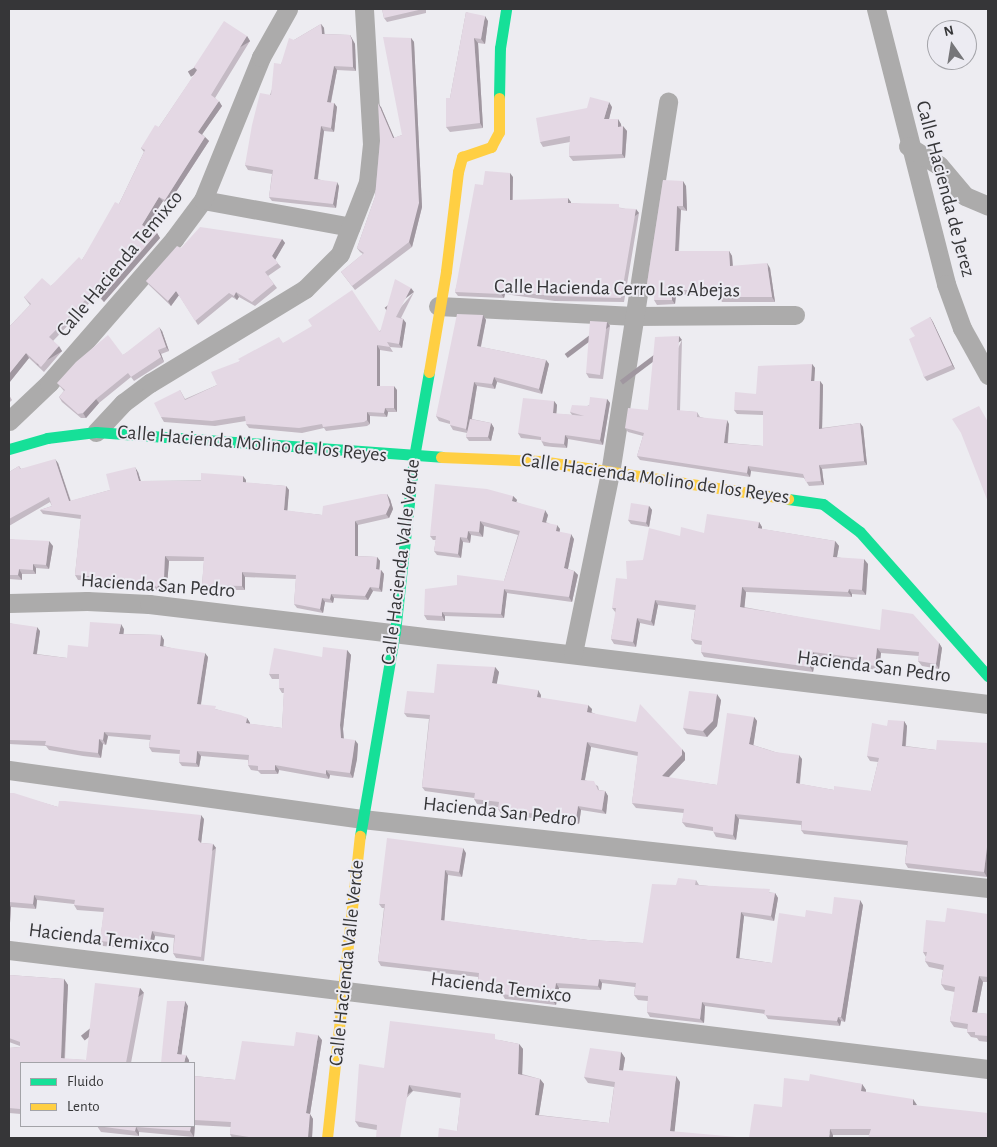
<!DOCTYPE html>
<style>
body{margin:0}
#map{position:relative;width:997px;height:1147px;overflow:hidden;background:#edecf1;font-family:"Alegreya Sans",sans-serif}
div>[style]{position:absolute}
.street>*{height:19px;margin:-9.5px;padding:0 9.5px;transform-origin:9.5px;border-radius:9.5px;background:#acabab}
.fast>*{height:11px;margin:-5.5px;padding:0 5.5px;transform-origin:5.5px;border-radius:5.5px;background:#16e098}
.slow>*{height:11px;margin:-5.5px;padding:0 5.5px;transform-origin:5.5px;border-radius:5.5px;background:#ffcf43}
.wall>*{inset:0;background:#c4bac4}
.shaded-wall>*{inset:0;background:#a097a0;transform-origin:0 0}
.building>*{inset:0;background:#e4d8e4;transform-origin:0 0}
span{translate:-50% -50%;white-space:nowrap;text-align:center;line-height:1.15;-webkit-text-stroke:4px #ecebf2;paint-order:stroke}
.street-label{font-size:20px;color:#363638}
.frame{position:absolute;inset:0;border:10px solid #363638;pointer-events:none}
.legend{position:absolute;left:20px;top:1062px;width:175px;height:65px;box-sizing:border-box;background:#ecebf2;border:1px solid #a3a3a8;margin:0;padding:6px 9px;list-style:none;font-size:15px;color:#363638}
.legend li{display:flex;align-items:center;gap:10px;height:25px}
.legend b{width:25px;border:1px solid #a3a3a8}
.north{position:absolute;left:927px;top:20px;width:50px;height:50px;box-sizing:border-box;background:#ecebf2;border:1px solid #a3a3a8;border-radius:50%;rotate:347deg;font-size:14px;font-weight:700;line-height:20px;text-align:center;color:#363638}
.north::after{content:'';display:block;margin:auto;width:18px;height:22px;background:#767679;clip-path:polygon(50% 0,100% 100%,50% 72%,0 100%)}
</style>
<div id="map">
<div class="street">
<i style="left:876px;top:9px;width:284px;rotate:75.7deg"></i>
<i style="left:946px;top:284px;width:47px;rotate:70deg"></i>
<i style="left:962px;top:328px;width:54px;rotate:61deg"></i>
<i style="left:908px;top:146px;width:36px;rotate:32deg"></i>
<i style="left:939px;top:165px;width:40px;rotate:50deg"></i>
<i style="left:965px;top:196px;width:25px;rotate:23deg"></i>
<i style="left:203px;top:200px;width:150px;rotate:10.3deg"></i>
<i style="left:438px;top:306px;width:196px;rotate:2.9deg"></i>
<i style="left:634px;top:316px;width:161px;rotate:-0.4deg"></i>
<i style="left:9px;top:421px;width:55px;rotate:-43.5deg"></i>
<i style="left:49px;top:383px;width:191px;rotate:-49deg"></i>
<i style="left:174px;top:239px;width:49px;rotate:-53.4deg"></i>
<i style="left:203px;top:200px;width:154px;rotate:-67.9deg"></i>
<i style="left:261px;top:57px;width:55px;rotate:-60.6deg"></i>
<i style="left:96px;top:432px;width:40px;rotate:-47deg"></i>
<i style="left:123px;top:403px;width:34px;rotate:-37deg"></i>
<i style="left:150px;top:383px;width:181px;rotate:-31.2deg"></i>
<i style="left:305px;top:289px;width:49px;rotate:-45deg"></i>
<i style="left:340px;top:254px;width:77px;rotate:-68.7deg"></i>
<i style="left:368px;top:182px;width:38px;rotate:-84deg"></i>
<i style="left:372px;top:144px;width:135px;rotate:-93.4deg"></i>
<i style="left:9px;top:603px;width:78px;rotate:-1.5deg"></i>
<i style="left:87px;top:601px;width:62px;rotate:2.8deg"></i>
<i style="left:149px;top:604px;width:845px;rotate:6.8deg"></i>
<i style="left:573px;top:653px;width:184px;rotate:-78.4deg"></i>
<i style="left:610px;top:473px;width:376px;rotate:-81.1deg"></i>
<i style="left:9px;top:770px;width:356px;rotate:7.9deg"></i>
<i style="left:362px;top:819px;width:630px;rotate:6.29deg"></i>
<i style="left:9px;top:950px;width:986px;rotate:6.93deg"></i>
</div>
<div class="fast">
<i style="left:499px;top:98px;width:50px;rotate:-88.9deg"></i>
<i style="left:500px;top:48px;width:39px;rotate:-81deg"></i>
<i style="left:9px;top:449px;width:40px;rotate:-16deg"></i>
<i style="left:47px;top:438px;width:49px;rotate:-7deg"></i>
<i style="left:96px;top:432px;width:346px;rotate:4.1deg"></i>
<i style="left:788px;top:499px;width:35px;rotate:8deg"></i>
<i style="left:823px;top:504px;width:46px;rotate:37.1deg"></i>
<i style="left:860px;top:532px;width:193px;rotate:48.4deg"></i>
<i style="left:360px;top:836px;width:207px;rotate:-80.3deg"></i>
<i style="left:395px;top:632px;width:176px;rotate:-83.8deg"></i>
<i style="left:414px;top:457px;width:86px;rotate:-80deg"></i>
</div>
<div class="slow">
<i style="left:429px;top:372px;width:102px;rotate:-80.4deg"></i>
<i style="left:446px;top:271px;width:100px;rotate:-83.1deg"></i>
<i style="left:458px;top:172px;width:16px;rotate:-75deg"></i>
<i style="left:462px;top:157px;width:31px;rotate:-19deg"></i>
<i style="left:491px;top:147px;width:17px;rotate:-62deg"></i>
<i style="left:499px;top:132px;width:34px;rotate:-90deg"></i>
<i style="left:441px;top:457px;width:100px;rotate:2.3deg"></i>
<i style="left:541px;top:461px;width:250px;rotate:8.7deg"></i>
<i style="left:327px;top:1138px;width:304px;rotate:-83.8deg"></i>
</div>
<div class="wall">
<i style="clip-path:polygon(382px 9px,426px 9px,426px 13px,387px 22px,384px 18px)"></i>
<i style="clip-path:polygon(466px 12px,488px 21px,485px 44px,478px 43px,483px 128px,450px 132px,446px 127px,450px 98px)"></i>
<i style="clip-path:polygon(321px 24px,324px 28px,324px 34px,350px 35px,355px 44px,356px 71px,337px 70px,331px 103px,334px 103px,337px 107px,334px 132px,324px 131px,318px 179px,339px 186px,336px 208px,272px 201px,269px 197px,272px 174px,248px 170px,245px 165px,281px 64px,294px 40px)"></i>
<i style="clip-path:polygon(247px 36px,250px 41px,215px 98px,222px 106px,202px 134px,209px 141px,168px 204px,163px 201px,146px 227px,157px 233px,160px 238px,104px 302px,97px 295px,53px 341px,62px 351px,44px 372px,29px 358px,9px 383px,9px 327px,30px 305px,24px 297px,51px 286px,82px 260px,119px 204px,144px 152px,141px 148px,159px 127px,197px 71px,194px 67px)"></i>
<i style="clip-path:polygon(411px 38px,414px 42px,422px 207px,412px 247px,355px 290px,341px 272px,363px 254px,360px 252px,357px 248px,375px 197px,380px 141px,381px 107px,394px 138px,402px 135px)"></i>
<i style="clip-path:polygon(612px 107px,609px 119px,621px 124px,621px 126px,627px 131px,625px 158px,573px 161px,569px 156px,570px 142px,543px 147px,540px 142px)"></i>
<i style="clip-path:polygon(513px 177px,513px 200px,571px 202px,571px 203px,622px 208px,639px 213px,624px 302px,555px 301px,505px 294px,504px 298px,458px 296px,455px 292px,483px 185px)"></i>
<i style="clip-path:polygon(663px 180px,686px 186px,687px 211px,681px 210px,679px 251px,729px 251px,732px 256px,733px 266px,770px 268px,775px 302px,722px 302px,719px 297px,719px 294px,676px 295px,675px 304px,657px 305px,654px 300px,654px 295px,649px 295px,646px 290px)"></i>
<i style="clip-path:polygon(282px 239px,285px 243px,275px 260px,281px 267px,268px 276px,277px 288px,255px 306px,239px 297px,237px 300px,232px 297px,198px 325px,179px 295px,171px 306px,149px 285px,146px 281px,181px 248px)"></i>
<i style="clip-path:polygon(414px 292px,401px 318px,403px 319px,406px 323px,402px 348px,390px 347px,393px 352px,380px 350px,380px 386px,397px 390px,397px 412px,388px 412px,387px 417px,370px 416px,370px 424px,367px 426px,326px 431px,324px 428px,302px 433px,249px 428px,246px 424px,246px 421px,215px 426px,164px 422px,161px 417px,180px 390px,185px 399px,217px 385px,240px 361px,283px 343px,380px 331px)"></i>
<i style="clip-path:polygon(483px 315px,486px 320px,481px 347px,546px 360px,549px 364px,542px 394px,497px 382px,495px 389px,477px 386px,472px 419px,491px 423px,494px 428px,491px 441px,469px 441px,466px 437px,467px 433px,453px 430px,450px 425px,450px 424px,439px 421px,436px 416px)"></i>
<i style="clip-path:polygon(930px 317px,933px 322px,955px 369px,927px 381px,924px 377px,915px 336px)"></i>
<i style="clip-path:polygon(607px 322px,610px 326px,603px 379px,589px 378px,586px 373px)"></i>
<i style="clip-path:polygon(162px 331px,169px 351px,161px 354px,164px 362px,134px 381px,131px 377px,99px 403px,86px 418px,81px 418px,62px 402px,59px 397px,64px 391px,57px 383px,123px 355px)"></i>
<i style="clip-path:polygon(682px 340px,680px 411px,697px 412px,700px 417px,729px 424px,728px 443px,763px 446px,763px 415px,737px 414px,734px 410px,756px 394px,812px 364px,815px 368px,814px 381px,820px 381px,823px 385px,822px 428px,860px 423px,863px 427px,867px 465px,822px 469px,824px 485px,809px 486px,804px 478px,751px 471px,750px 477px,640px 460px,637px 456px,643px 436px,628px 432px,625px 428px,648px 410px)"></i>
<i style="clip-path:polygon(9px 395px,12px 400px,9px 403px)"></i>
<i style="clip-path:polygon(607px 399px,610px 403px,603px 445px,568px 439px,567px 448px,553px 447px,544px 446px,541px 440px,521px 438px,518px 433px,554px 401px,557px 405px,556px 414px,572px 415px,570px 412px)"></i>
<i style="clip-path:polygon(58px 463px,71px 501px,110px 490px,138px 472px,141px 481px,246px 480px,246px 483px,286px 486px,289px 490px,287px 511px,322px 515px,390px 499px,393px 509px,389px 518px,358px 525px,358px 556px,377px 557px,380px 561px,379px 570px,381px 570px,384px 574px,382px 592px,373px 591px,368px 600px,334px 598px,333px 603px,325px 602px,323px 613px,297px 608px,294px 604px,296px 579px,245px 577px,245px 590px,206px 590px,202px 585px,204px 561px,169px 561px,167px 585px,160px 592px,148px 585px,123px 584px,122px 589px,103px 588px,100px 584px,100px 581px,78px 580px,75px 575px,81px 519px,43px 514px,40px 510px,52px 506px,50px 502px,9px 526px,9px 472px,19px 466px,21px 469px)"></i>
<i style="clip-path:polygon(513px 496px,517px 500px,516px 502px,548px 515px,546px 522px,560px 529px,559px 532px,574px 539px,568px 569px,574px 571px,578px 575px,572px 602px,507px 593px,504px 618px,445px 616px,445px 621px,427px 620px,424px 615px,504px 581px,518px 535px,484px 526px,483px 537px,471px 535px,470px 543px,463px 542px,461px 558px,437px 555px,434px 551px,436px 540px,433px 540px,430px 536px)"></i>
<i style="clip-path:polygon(649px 506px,652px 510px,649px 527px,631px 524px,628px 520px)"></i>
<i style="clip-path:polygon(759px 522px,762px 527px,762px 529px,835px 541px,839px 546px,837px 557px,868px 564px,866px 595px,852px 594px,852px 597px,746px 592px,744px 607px,939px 643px,942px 648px,939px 669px,922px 666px,918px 661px,919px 656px,881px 653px,879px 670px,862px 668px,859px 662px,816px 656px,813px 672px,704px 657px,701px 652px,702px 645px,695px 644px,691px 639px,695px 610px,658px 605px,654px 626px,640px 623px,636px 647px,614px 644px,611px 639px,616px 613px,612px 608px,627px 579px,643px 560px,680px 536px,704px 533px)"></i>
<i style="clip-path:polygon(9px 539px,53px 546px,49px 569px,36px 568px,36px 574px,22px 574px,22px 580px,9px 579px)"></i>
<i style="clip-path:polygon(9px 623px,40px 631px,37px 654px,67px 658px,124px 629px,123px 634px,161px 635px,164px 640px,163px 646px,208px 657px,201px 705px,247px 718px,250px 723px,250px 724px,282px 728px,284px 693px,282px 693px,279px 688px,279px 679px,272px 679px,269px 674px,322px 657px,347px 650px,351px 655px,343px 729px,344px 739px,358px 744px,357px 759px,353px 778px,330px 775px,329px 779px,279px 770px,278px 774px,261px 774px,258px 771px,251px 770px,248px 765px,248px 760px,201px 756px,199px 767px,182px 766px,179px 762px,180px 754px,152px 752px,149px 747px,150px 740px,108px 736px,106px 745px,103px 744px,101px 758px,83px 756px,49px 750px,46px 746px,9px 744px)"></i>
<i style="clip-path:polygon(495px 667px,499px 672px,496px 684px,541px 695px,541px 698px,592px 709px,591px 712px,685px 753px,685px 760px,668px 778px,717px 785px,754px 717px,757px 721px,753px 745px,775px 752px,802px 759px,800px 784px,834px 790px,871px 791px,878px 762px,870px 761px,867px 756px,887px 726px,904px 721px,907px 726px,906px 746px,936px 750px,988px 743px,988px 868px,987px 877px,908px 868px,905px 863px,907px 845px,804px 834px,801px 830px,801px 825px,739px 819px,736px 840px,716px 837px,713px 831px,686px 827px,682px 822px,684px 813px,636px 808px,632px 803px,638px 756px,591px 747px,585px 780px,598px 786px,599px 790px,605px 791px,608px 796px,606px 814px,581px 810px,579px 824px,501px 814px,498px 809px,498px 807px,477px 804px,474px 799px,474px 798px,425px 791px,422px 787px,429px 719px,407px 717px,404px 713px,434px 693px)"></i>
<i style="clip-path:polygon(721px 700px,717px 726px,707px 737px,687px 734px,683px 728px)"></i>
<i style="clip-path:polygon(9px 793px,58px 807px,204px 819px,201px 843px,213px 844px,216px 848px,204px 961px,176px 958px,173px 953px,174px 938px,155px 936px,152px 951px,103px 946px,100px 941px,104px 912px,77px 910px,74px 905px,74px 904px,37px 900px,36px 909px,11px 907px,10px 923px,9px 923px)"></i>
<i style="clip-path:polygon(466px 853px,462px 877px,448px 875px,444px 921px,588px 940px,643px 943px,676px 885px,696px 880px,699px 885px,775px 893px,778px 898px,774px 921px,744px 916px,739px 958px,772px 963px,805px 917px,832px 914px,863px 905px,845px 1022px,841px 1021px,840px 1026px,768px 1019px,765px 1014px,705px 1006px,704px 1023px,650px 1017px,647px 1012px,648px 1001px,638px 1000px,634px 995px,635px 987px,602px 983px,601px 990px,559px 988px,556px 1005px,505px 999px,502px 994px,502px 988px,481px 987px,478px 982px,478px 977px,381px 966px,378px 961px,384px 908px,382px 908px,379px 904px)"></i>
<i style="clip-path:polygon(988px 914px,988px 982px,983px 982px,977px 1013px,988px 1014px,988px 1042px,979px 1041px,977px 1038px,971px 1037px,967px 1032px,967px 1029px,954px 1027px,950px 1021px,955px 992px,945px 990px,941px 984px,943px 970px,929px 967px,925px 961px,926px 957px,923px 952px,945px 922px)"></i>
<i style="clip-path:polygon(9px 975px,64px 979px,68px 985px,65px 1059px,86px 1060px,140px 988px,144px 993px,131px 1063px,21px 1063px,21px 1114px,9px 1113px,9px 1048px,20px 1047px,20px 1046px,9px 1042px)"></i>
<i style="clip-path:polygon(322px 1040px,310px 1114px,313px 1119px,312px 1138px,232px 1138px,230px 1134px,231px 1127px,195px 1125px,194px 1137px,139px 1132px,139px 1136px,101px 1132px,97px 1126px,194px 1126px,194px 1076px,235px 1080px,294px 1046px)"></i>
<i style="clip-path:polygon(499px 1040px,519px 1044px,523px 1049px,522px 1074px,540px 1079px,544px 1084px,539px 1115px,609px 1123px,614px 1087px,588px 1083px,584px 1077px,621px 1052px,625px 1058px,623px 1071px,680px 1082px,674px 1132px,457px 1131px,461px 1098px,413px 1091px,377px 1130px,359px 1127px,355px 1121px,384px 1068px)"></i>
<i style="clip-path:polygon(809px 1081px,862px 1084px,866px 1090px,866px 1092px,917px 1105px,869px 1135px,833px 1135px,782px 1107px)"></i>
</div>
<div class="shaded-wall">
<i style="clip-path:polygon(485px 16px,488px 21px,485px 44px,481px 39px)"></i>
<i style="clip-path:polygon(321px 24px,324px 28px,325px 38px,322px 34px)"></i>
<i style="clip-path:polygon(350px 35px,355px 44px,356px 71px,353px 67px)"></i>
<i style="left:247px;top:36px;width:6px;height:69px;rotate:59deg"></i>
<i style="clip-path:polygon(411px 38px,414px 42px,422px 207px,412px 247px,409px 242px)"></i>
<i style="clip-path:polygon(474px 38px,478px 43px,483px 128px,480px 123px)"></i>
<i style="clip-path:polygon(334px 66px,337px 70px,330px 106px,327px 102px)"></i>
<i style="clip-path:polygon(219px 101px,222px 106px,201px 136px,198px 132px)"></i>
<i style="clip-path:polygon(609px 102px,612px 107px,608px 123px,604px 119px)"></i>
<i style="clip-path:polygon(334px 103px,337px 107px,334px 132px,331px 128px)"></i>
<i style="clip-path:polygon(378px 103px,381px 107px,396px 142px,393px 138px)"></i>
<i style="clip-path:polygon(618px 119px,621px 124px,622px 132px,618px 127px)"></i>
<i style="clip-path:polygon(321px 126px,324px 131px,317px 183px,314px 179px)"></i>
<i style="clip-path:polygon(623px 126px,627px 131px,625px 158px,622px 154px)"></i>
<i style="clip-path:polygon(205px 137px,209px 141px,168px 204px,165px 200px)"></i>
<i style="clip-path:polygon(510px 173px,513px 177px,512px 204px,510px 200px)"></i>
<i style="clip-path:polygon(683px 181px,686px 186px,687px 211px,683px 206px)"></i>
<i style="clip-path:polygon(337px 182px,339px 186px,336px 208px,333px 204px)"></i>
<i style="clip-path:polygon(159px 197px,163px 201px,145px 229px,142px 225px)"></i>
<i style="clip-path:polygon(568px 198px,571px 202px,571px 208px,568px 203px)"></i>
<i style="clip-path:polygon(677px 206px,681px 210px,678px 256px,675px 251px)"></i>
<i style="left:636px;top:209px;width:5px;height:90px;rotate:53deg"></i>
<i style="clip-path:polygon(157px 233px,160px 238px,104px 302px,101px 298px)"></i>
<i style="clip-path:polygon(282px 239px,285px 243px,275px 260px,272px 256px)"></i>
<i style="clip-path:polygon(729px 251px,732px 256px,733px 271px,730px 266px)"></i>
<i style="clip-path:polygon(767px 263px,770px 268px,775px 302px,772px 297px)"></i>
<i style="left:411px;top:288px;width:5px;height:33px;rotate:53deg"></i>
<i style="clip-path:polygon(502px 290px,505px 294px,504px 298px,501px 294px)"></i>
<i style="clip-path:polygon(672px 290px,676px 295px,675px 304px,672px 300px)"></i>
<i style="clip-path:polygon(176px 291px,179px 295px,171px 306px,168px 301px)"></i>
<i style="clip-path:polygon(236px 292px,239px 297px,237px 300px,234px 296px)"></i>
<i style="clip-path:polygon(483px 315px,486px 320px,480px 350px,477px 346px)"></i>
<i style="clip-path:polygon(930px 317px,933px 322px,955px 369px,952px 365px)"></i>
<i style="clip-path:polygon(403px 319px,406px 323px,402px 348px,399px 344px)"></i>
<i style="left:607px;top:322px;width:5px;height:53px;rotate:53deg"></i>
<i style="clip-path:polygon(159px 327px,162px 331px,169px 351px,166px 347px)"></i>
<i style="left:679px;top:336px;width:5px;height:74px;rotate:53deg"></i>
<i style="clip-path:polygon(377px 345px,380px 350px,380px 390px,377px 386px)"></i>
<i style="left:59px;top:346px;width:6px;height:28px;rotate:59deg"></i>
<i style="clip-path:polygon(158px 350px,161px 354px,164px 362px,161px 357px)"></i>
<i style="clip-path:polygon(26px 353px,29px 358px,9px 383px,9px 374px)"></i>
<i style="clip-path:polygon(546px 360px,549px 364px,542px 394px,539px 389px)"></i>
<i style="clip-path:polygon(812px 364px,815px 368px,814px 385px,811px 381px)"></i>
<i style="clip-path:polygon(494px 377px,497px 382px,495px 389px,492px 384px)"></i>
<i style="clip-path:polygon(820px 381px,823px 385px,822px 433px,819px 429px)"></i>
<i style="clip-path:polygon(474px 382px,477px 386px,469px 434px,466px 429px)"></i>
<i style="clip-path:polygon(394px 386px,397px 390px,397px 412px,394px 408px)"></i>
<i style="clip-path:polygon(96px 399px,99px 403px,86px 418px,83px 413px)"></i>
<i style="clip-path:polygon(607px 399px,610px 403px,603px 445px,600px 440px)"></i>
<i style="clip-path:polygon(554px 401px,557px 405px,556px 418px,553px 413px)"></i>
<i style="clip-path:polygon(385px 408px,388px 412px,387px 417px,384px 413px)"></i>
<i style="clip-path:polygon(367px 412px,370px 416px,370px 424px,367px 420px)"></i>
<i style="clip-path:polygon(727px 420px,729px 424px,727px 447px,724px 443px)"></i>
<i style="clip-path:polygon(491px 423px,494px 428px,491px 441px,488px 437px)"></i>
<i style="clip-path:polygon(860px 423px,863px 427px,867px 465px,864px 461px)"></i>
<i style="clip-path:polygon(565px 435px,568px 439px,567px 448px,564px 444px)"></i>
<i style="clip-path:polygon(55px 459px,58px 463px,72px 506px,69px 501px)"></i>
<i style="clip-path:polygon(819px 465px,822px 469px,824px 485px,821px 481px)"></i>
<i style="clip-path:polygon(748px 466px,751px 471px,750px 477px,747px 473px)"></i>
<i style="clip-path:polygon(135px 467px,138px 472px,142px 486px,139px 481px)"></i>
<i style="clip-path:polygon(243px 476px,246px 480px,246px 487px,243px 482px)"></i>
<i style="clip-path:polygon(286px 486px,289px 490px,287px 515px,284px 510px)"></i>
<i style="clip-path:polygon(387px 494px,390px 499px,393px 509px,389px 518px,386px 514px)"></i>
<i style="clip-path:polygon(513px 496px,517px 500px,515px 505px,512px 501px)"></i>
<i style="clip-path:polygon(649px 506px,652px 510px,649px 527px,646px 523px)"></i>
<i style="clip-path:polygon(545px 510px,548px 515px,545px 526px,542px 522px)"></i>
<i style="clip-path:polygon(355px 521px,358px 525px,358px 560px,355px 556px)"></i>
<i style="clip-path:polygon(480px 521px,484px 526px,483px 537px,479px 532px)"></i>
<i style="clip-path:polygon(759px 522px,762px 527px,762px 533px,758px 528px)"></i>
<i style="clip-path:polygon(557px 525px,560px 529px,559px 535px,556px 531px)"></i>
<i style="clip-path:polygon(468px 531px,471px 535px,470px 543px,467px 538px)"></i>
<i style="clip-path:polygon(571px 534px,574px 539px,567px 573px,564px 568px)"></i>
<i style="clip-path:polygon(460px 537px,463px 542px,461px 558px,458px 554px)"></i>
<i style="clip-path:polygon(49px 541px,53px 546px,49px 569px,46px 565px)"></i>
<i style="clip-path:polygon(835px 541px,839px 546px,836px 562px,833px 557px)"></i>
<i style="clip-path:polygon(165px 556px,169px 561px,167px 585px,160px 592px,157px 587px)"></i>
<i style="clip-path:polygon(377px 557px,380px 561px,379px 574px,376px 569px)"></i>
<i style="clip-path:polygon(864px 559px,868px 564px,866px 595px,862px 590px)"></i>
<i style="clip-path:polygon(33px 564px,36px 568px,36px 574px,33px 570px)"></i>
<i style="clip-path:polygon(19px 569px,22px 574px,22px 580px,18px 575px)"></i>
<i style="clip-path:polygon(381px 570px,384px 574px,382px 592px,379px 588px)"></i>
<i style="clip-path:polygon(574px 571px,578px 575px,572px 602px,569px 597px)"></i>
<i style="clip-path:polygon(242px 572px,245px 577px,245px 590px,242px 586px)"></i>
<i style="clip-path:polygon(120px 580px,123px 584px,122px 589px,119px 584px)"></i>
<i style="clip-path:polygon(370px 587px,373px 591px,368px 600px,365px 596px)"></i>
<i style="clip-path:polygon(742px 587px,746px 592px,744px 612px,740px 607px)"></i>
<i style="clip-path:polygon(504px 589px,507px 593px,504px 618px,501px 614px)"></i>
<i style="clip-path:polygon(849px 589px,852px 594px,852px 597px,848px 592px)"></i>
<i style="clip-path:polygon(331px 594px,334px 598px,333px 603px,330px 599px)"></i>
<i style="clip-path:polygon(322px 598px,325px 602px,323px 613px,320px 609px)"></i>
<i style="clip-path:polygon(655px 600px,658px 605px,654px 626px,651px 621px)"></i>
<i style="clip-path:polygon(442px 612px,445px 616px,445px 621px,442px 616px)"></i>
<i style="clip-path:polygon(637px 618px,640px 623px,636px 647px,633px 642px)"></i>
<i style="clip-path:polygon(121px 624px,124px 629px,123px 638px,119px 634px)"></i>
<i style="clip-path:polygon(37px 627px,40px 631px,36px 658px,33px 654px)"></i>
<i style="clip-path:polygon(161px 635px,164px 640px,163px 650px,160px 646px)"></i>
<i style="clip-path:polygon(939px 643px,942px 648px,939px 669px,936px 664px)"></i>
<i style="clip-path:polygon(877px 648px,881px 653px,879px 670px,875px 666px)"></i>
<i style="clip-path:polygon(347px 650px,351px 655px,343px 729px,344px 743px,341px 738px,340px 725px)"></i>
<i style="clip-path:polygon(813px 652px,816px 656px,813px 672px,810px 667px)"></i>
<i style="clip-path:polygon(205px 653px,208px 657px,200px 709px,197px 704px)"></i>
<i style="clip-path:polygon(495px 667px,499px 672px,496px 688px,492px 683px)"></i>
<i style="clip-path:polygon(538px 690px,541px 695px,540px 702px,537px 697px)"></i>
<i style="clip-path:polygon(717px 694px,721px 700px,717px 726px,707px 737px,703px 731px)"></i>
<i style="clip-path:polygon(588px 705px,592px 709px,591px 716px,587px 712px)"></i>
<i style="clip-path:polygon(754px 717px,757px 721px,753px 748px,749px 744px)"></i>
<i style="clip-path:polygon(247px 718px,250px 723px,249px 728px,246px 723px)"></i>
<i style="clip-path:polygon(904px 721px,907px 726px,905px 750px,902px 746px)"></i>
<i style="clip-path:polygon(104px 732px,108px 736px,106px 745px,103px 740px)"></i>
<i style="clip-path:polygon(99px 739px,103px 744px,101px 758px,98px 753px)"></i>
<i style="clip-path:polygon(355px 740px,358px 744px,357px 759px,353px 778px,350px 773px)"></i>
<i style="clip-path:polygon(587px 742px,591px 747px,584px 784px,581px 780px)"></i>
<i style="clip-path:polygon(682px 749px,685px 753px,685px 760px,665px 781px,662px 776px)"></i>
<i style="clip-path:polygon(197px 751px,201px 756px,199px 767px,196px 763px)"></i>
<i style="clip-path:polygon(799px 755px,802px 759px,799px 788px,796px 783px)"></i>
<i style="clip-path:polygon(275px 765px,279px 770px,278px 774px,275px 770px)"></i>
<i style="clip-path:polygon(326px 770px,330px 775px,329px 779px,326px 774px)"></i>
<i style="clip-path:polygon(605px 791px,608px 796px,606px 814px,602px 810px)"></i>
<i style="clip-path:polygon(578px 806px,581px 810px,579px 824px,576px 819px)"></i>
<i style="clip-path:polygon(735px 814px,739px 819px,736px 840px,733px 835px)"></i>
<i style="clip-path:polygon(201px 815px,204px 819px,201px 844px,198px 840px)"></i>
<i style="left:213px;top:844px;width:5px;height:114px;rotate:53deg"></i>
<i style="clip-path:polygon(987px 847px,988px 849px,988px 868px,987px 877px,984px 872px)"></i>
<i style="clip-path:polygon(463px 848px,466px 853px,462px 877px,459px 872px)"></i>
<i style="clip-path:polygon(445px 870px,448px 875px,444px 925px,441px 920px)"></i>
<i style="clip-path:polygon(775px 893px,778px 898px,774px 921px,771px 916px)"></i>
<i style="clip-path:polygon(34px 895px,37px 900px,36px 909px,33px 904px)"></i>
<i style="clip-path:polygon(860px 900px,863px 905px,845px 1022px,841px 1017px)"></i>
<i style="clip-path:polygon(9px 903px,11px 907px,10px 923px,9px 922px)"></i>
<i style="clip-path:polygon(741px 912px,744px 916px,739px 962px,736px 958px)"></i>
<i style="clip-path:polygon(152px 931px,155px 936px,152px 951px,149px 946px)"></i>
<i style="clip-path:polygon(979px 976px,983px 982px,976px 1018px,972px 1012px)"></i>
<i style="clip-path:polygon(64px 979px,68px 985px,64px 1063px,61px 1058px)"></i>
<i style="clip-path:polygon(599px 979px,602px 983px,601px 990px,598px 986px)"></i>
<i style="clip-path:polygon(556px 983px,559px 988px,556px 1005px,553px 1001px)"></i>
<i style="left:140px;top:988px;width:6px;height:76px;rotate:51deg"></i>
<i style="clip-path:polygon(185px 1001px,188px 1006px,181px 1059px,177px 1054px)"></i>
<i style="clip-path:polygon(702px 1002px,705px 1006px,704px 1023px,700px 1019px)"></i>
<i style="clip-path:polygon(838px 1017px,841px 1021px,840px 1026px,837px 1021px)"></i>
<i style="clip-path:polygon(318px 1035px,322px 1040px,310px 1114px,313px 1119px,312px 1138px,308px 1138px,306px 1113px)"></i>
<i style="clip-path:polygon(519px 1044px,523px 1049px,522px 1079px,518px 1074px)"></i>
<i style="clip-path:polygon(621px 1052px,625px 1058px,622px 1076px,619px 1070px)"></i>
<i style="clip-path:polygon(186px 1055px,189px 1060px,189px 1063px,184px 1063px)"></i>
<i style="clip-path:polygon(676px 1076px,680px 1082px,674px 1137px,670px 1131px)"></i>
<i style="clip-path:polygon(540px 1079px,544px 1084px,538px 1120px,535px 1115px)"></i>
<i style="clip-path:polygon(862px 1084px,866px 1090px,865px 1096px,861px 1091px)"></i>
<i style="left:409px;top:1085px;width:7px;height:54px;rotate:56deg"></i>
<i style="clip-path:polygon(21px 1093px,21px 1112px,20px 1109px)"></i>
<i style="clip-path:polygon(913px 1099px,917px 1105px,913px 1105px)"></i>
<i style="clip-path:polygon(194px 1123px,195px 1125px,194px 1137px,190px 1131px,191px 1126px,194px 1126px)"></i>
<i style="clip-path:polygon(136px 1127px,139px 1132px,139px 1136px,135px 1131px)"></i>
<i style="clip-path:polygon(830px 1129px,833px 1135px,833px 1138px,829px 1138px)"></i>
</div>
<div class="building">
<i style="clip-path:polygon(382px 9px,423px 9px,384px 18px)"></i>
<i style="clip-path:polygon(466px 12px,485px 16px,481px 39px,474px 38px,480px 123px,446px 127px,446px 98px,450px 98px)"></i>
<i style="clip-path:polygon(224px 21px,247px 36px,211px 95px,219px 101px,198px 132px,205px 137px,165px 200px,159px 197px,142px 225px,157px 233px,101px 298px,94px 291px,49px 337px,59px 346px,41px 367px,26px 353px,9px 374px,9px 327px,31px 304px,24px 297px,42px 278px,51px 286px,79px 257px,82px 260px,115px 202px,119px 204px,145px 150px,141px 148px,155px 125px,159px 127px,197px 70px,194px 67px)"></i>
<i style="clip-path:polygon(321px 24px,322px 34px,350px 35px,352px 40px,353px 67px,334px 66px,327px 102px,334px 103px,331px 128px,321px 126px,314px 179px,337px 182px,333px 204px,269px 197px,273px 170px,245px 165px,252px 125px,260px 93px,271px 95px,274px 63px,281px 64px,289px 38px,294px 40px)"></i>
<i style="clip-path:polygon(383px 37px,411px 38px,419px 203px,409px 242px,352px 286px,341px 272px,364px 253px,357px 248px,375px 197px,380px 141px,378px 103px,393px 138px,402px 135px)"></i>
<i style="clip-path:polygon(590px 97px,609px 102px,604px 119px,618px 119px,618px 127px,623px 126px,622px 154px,569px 156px,570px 136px,540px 142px,536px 118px,587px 108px)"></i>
<i style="clip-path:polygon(485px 171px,510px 173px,510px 200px,568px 198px,568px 203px,619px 204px,619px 208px,636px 209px,621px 298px,552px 296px,502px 290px,501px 294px,455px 292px,475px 184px,483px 185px)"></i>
<i style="clip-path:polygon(663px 180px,683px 181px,683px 206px,677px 206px,675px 251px,729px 251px,730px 266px,767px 263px,772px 297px,719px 297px,719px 290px,672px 290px,672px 300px,654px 300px,654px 290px,646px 290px)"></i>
<i style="clip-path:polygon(200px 227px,282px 239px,272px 256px,278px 263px,265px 272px,274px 284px,252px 302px,236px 292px,234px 296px,229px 293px,195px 321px,176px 291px,168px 301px,146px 281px,177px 246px,181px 248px)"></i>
<i style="clip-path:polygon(395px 279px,411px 288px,396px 317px,403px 319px,399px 344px,387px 342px,390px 347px,377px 345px,377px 386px,394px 386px,394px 408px,385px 408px,384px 413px,367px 412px,367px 420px,364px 422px,323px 427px,322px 424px,299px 428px,246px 424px,245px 416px,212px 421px,161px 417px,154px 403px,180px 390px,185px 400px,217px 385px,211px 372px,240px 361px,238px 359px,279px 337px,283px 343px,312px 326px,308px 320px,352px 290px,380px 332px)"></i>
<i style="clip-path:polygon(457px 314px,483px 315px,477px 346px,546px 360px,539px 389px,494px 377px,492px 384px,474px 382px,466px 429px,450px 425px,450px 421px,436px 416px)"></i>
<i style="clip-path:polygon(930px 317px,952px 365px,924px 377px,909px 339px,915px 336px,910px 328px)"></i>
<i style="clip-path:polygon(590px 321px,607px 322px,600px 375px,586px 373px)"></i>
<i style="clip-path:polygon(159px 327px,166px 347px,158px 350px,161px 357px,131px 377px,128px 373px,96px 399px,83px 413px,78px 414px,59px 397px,65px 390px,57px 383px,76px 362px,108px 335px,123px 355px)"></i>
<i style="clip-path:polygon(679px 336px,677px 410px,697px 412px,697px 417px,727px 420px,724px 443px,763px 446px,763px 411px,734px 410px,735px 392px,756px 394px,758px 366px,812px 364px,811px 381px,820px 381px,819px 429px,860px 423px,864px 461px,819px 465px,821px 481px,806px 482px,803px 474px,748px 466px,747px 473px,637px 456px,644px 433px,625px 428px,628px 408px,648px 410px,655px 337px)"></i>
<i style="clip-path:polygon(590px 397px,607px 399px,600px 440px,565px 435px,564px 444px,550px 443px,541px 441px,541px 437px,518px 433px,523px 398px,554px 401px,553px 413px,584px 416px,570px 412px,572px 405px,589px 406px)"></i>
<i style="clip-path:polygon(979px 406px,988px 422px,988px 502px,961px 433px,952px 419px)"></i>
<i style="clip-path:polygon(470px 419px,491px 423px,488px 437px,466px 437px)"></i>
<i style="clip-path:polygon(55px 459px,69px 501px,110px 490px,106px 474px,135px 467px,139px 481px,201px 481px,201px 473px,243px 476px,243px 482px,286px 486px,284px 510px,322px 515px,323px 506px,381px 494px,387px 494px,390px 505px,386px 514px,355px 521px,355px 556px,377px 557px,376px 569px,381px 570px,379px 588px,370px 587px,365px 596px,331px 594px,330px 599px,322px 598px,320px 609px,294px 604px,296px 575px,242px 572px,242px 586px,202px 585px,204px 557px,165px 556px,164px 580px,157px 587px,144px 581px,120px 580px,119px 584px,100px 584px,100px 577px,75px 575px,81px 515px,40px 510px,52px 506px,49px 497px,9px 519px,9px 472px,19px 466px,20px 469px)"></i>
<i style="clip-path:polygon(435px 484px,487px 489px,513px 496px,512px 501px,545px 510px,542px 522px,557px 525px,556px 531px,571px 534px,564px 568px,574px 571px,569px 597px,504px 589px,501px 614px,442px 612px,442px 616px,424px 615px,425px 589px,457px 585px,457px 575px,504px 581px,520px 531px,480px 521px,479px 532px,468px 531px,467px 538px,460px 537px,458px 554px,434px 551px,436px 536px,430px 536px)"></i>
<i style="left:631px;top:503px;width:18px;height:17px;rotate:9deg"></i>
<i style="clip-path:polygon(707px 514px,759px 522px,758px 528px,835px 541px,833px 557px,864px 559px,862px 590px,849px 589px,848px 592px,742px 587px,740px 607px,880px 630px,882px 609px,913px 614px,939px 643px,936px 664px,918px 661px,919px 652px,877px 648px,875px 666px,859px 663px,859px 658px,813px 652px,810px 667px,701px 652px,702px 641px,691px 639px,696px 605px,655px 600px,651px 621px,637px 618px,633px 642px,611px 639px,616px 608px,612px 608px,616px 578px,627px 579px,626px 561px,643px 560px,649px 528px,680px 536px,681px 527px,704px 533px)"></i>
<i style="clip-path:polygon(9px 539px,49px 541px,46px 565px,33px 564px,33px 570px,19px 569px,18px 575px,9px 575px)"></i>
<i style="clip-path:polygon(90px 622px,121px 624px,119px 634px,161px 635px,160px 646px,205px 653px,197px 704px,216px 706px,215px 709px,241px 715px,247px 718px,246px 723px,282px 728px,284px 688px,279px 688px,279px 674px,269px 674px,274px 648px,322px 657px,323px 647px,347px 650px,340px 725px,341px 738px,355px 740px,353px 755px,350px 773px,326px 770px,326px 774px,275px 765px,275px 770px,258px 770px,258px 766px,248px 765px,249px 755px,197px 751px,196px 763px,179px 762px,180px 750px,149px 747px,151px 735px,104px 732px,103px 740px,99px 739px,98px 753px,80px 751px,45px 745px,46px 741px,9px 740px,9px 623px,37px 627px,33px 654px,67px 658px,68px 645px,88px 647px)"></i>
<i style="clip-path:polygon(437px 664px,495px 667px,492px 683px,538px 690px,537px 697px,588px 705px,587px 712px,636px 722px,640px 704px,682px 749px,682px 755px,662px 776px,717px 785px,727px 713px,754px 717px,749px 744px,775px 752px,799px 755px,796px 783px,834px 790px,834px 786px,871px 791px,879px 758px,867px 756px,872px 723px,887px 726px,888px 720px,904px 721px,902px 746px,936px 750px,937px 740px,988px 743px,987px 776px,988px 776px,988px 847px,987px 847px,984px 872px,905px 863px,908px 841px,801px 830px,802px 821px,735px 814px,733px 835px,713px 832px,713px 827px,682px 822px,684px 809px,632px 803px,638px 752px,587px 742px,581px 780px,594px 781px,598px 790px,605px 791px,602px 810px,578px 806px,576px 819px,498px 809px,499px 802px,474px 799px,475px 793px,422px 787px,430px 715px,404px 713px,407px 691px,434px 693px)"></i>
<i style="clip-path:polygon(689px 691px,717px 694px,713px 721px,703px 731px,683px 728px)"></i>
<i style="clip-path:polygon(9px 793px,14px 793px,58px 807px,59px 801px,65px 801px,201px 815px,198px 840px,201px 843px,213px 844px,201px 957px,173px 953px,175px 935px,152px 931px,149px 946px,100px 941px,104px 908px,74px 905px,75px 900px,34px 895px,33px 904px,9px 902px)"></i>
<i style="clip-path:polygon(387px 838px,463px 848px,459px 872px,445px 870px,441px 920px,588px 940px,643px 943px,652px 884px,676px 885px,678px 878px,696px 880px,695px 885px,770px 889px,769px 893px,775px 893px,771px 916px,741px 912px,736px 958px,772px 963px,779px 913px,805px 917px,806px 910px,832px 914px,834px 897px,860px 900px,841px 1017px,838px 1017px,837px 1021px,764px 1015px,765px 1010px,702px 1002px,700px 1019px,647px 1012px,648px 996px,634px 995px,636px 983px,599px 979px,598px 986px,556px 983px,553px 1001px,502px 994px,503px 984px,478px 982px,479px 973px,378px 961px,385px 904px,379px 904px)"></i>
<i style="clip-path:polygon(947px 908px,988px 914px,988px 977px,979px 976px,972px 1012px,988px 1014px,988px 1036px,975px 1035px,975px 1032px,967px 1032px,968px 1024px,950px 1021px,955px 987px,941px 984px,944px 965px,925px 961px,927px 952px,923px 952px,926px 920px,945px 922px)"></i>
<i style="clip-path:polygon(9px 975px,64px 979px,61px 1058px,86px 1060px,95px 983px,140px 988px,126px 1063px,21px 1063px,21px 1093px,20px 1109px,9px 1108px,9px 1048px,20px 1047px,20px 1042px,9px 1038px)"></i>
<i style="clip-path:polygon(167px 1001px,185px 1001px,177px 1054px,186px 1055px,184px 1063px,161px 1063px)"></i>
<i style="clip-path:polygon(390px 1021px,407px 1023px,495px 1034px,495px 1039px,519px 1044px,518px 1074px,540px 1079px,535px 1115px,609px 1123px,615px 1082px,584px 1077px,590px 1048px,621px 1052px,619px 1070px,676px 1076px,670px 1131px,748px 1138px,438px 1138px,439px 1128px,457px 1131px,461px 1093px,409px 1085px,400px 1138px,376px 1138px,377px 1125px,355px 1121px,359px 1064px,384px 1068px)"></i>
<i style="clip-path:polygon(296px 1032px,318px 1035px,306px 1113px,310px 1114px,308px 1138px,255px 1138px,230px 1134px,231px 1122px,194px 1120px,194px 1076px,235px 1080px,242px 1041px,294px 1046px)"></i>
<i style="clip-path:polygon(810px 1074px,862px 1084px,861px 1091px,913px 1099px,913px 1105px,988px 1113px,988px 1138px,868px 1138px,871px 1129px,830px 1129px,829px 1138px,749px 1138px,754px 1104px,782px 1107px,784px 1078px,809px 1081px)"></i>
<i style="clip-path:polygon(97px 1126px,191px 1126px,190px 1131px,136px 1127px,135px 1131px)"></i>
</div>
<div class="street-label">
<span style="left:945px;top:189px;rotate:75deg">Calle Hacienda de Jerez</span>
<span style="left:120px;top:264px;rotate:-50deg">Calle Hacienda Temixco</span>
<span style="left:617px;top:289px;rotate:1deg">Calle Hacienda Cerro Las Abejas</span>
<span style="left:252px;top:444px;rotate:5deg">Calle Hacienda Molino de los Reyes</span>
<span style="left:655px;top:479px;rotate:8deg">Calle Hacienda Molino de los Reyes</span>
<span style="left:401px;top:562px;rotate:-83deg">Calle Hacienda Valle Verde</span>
<span style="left:158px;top:586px;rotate:4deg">Hacienda San Pedro</span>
<span style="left:874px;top:667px;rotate:7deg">Hacienda San Pedro</span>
<span style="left:500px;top:812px;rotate:6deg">Hacienda San Pedro</span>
<span style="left:99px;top:939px;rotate:7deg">Hacienda Temixco</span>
<span style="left:347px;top:963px;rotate:-84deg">Calle Hacienda Valle Verde</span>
<span style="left:501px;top:988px;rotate:7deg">Hacienda Temixco</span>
</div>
<div class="frame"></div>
<ul class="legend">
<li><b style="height:6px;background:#16e098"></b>Fluido</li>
<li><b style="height:6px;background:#ffcf43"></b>Lento</li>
</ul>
<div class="north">N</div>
</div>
